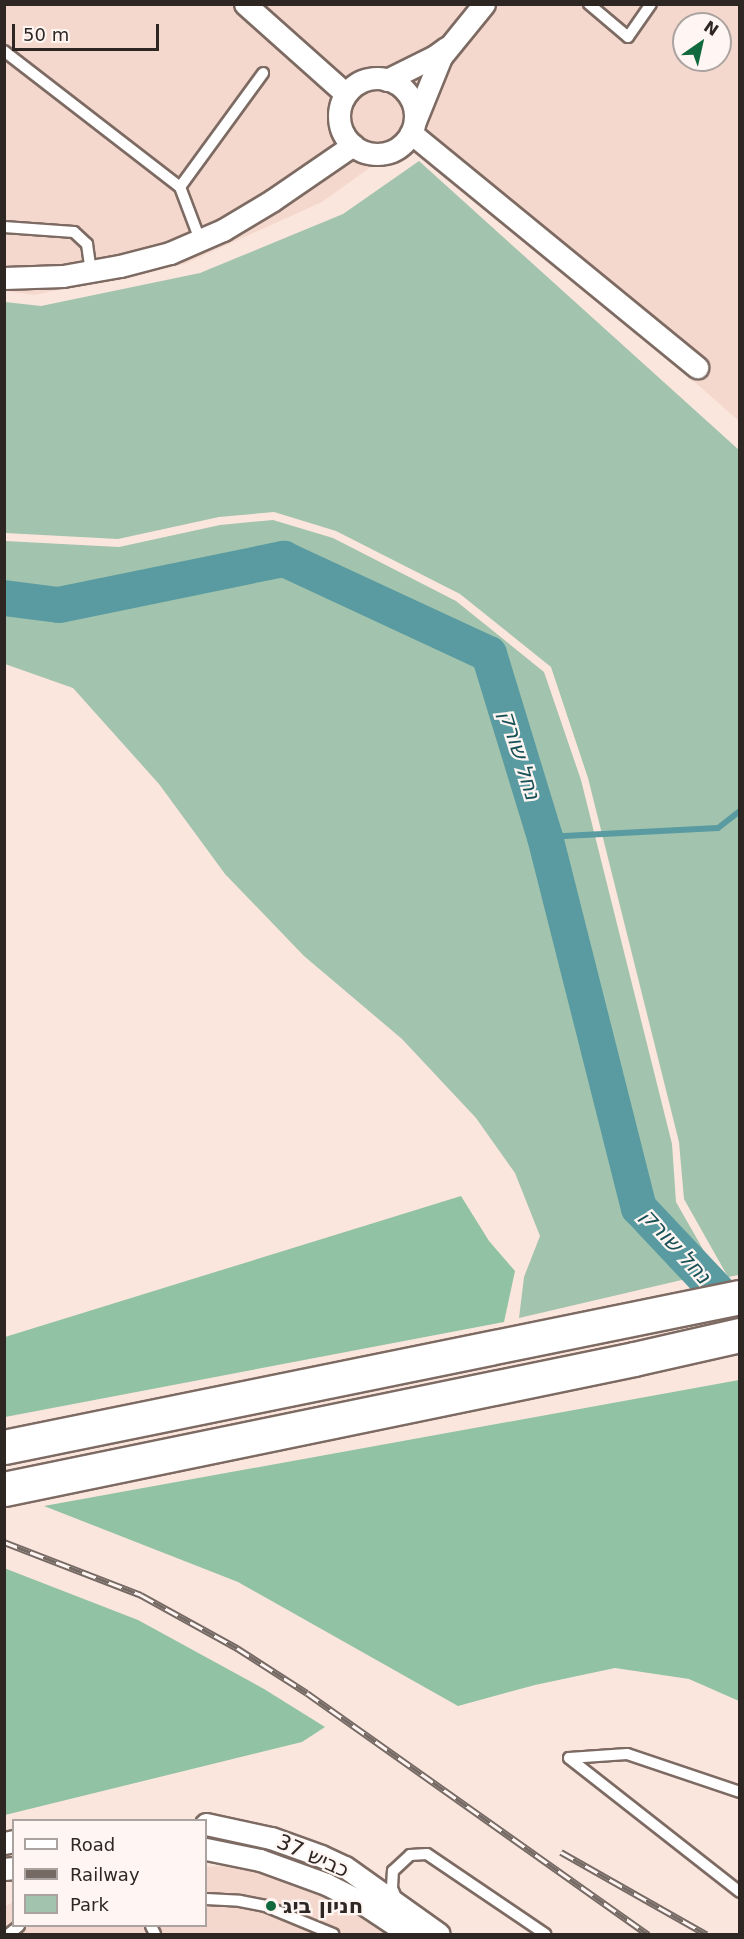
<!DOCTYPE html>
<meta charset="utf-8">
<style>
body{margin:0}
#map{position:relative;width:744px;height:1939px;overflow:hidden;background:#fbe6de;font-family:"DejaVu Sans",Heebo,sans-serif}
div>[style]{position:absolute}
.built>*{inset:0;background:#f5d8cd}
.green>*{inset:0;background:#a2c3ad}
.forest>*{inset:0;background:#91c2a3}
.stream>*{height:6px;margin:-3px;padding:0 3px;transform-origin:3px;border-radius:3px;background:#599ba1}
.river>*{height:36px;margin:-18px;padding:0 18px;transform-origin:18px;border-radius:18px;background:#599ba1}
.roads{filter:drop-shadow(2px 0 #7d6b63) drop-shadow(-2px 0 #7d6b63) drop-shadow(0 2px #7d6b63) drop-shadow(0 -2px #7d6b63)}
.service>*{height:10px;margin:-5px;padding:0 5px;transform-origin:5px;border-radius:5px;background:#fff}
.minor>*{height:21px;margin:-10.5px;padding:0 10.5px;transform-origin:10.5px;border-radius:10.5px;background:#fff}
.minor>.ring{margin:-10.5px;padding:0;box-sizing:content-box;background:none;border:21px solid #fff;border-radius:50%}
.trunk>*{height:33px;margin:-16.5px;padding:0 16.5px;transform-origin:16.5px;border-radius:16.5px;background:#fff}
.rail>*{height:7px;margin-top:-3.5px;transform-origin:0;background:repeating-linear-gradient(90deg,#fff6f3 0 14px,#766a65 0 28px);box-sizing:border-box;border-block:2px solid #766a65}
.dots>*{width:16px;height:16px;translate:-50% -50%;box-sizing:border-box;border:3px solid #fff6f3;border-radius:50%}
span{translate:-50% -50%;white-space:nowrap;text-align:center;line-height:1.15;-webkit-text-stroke:4.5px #fff6f3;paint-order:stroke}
.street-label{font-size:21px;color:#2e2623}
.poi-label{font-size:21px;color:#2e2623;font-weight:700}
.left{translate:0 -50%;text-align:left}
.water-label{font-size:22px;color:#185257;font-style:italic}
.frame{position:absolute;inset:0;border:6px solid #2e2623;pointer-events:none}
.legend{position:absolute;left:12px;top:1819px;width:195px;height:108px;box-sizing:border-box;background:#fff6f3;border:2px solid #aba3a0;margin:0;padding:8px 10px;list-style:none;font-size:18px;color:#2e2623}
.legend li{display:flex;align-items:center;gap:12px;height:30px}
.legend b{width:30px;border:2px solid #aba3a0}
.north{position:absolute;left:672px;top:12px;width:60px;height:60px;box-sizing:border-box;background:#fff6f3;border:2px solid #aba3a0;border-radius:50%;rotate:34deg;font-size:16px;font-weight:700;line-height:24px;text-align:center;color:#2e2623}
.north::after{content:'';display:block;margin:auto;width:21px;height:27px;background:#116a3d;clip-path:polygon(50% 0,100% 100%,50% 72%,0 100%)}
.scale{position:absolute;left:12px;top:24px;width:147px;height:27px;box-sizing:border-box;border:3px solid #2e2623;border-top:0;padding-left:8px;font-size:18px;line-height:21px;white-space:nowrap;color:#2e2623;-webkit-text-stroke:4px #fff6f3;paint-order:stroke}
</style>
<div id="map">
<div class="built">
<i style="clip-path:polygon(evenodd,5px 5px,739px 5px,739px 421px,414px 136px,322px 202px,185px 264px,34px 295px,5px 291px,5px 5px,684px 24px,720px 24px,720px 60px,684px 60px,684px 24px)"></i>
<i style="clip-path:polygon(242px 1864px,293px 1872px,384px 1934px,5px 1934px,4px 1907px,13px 1902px,14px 1926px,206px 1926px,206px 1867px)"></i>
</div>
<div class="green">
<i style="clip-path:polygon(419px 161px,739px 450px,739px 1275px,728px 1277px,684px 1199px,679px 1142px,588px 778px,551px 667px,460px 594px,336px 531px,274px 512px,219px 517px,118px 539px,5px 533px,5px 302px,41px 306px,200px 273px,343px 214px)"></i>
<i style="clip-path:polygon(273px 520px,333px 538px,456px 601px,544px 672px,581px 780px,672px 1144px,676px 1202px,716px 1272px,519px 1318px,524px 1277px,540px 1236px,515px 1173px,476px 1118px,402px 1039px,304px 956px,225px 874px,159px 784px,73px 688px,5px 664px,5px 541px,119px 547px,220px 525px)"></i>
</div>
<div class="forest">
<i style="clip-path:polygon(461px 1196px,489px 1241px,515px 1271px,504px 1322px,5px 1417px,5px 1337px)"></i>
<i style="clip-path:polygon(739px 1380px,739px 1701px,689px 1679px,615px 1668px,535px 1685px,458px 1706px,238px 1582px,44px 1506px)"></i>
<i style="clip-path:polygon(4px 1568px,138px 1620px,264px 1689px,325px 1727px,302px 1742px,5px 1815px)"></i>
</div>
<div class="stream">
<i style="left:545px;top:837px;width:173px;rotate:-3deg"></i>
<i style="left:718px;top:828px;width:28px;rotate:-38deg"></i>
</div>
<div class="river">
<i style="left:4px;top:598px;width:55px;rotate:7.3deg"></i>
<i style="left:59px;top:605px;width:230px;rotate:-11.6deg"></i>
<i style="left:284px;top:559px;width:226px;rotate:24.9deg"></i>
<i style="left:489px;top:654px;width:191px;rotate:73deg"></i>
<i style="left:545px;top:837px;width:383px;rotate:75.8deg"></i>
<i style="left:639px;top:1208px;width:147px;rotate:46.7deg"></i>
</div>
<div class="roads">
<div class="service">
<i style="left:589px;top:4px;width:51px;rotate:40.2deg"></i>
<i style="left:628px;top:37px;width:40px;rotate:-55.1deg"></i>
<i style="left:4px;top:51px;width:222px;rotate:37.7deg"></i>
<i style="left:180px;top:187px;width:57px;rotate:69.3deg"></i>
<i style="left:180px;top:187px;width:141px;rotate:-53.9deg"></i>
<i style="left:4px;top:227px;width:70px;rotate:4.1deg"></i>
<i style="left:74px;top:232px;width:18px;rotate:43deg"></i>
<i style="left:87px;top:244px;width:27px;rotate:82deg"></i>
<i style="left:740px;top:1792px;width:119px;rotate:-161.4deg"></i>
<i style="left:627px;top:1754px;width:58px;rotate:176.1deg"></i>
<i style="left:569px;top:1758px;width:217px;rotate:38.1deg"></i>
<i style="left:206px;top:1899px;width:34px;rotate:3deg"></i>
<i style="left:240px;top:1901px;width:25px;rotate:11deg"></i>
<i style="left:265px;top:1906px;width:74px;rotate:22.4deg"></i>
<i style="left:397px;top:1900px;width:13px;rotate:-113deg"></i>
<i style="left:392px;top:1888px;width:17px;rotate:-87deg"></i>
<i style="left:393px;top:1871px;width:23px;rotate:-43deg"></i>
<i style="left:410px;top:1855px;width:17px;rotate:-3deg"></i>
<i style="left:427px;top:1854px;width:143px;rotate:34.1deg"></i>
<i style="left:151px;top:1926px;width:9px;rotate:63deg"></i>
<i style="left:9px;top:1934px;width:13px;rotate:-39deg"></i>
</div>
<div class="minor">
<i style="left:245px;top:4px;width:135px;rotate:41.7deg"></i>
<i class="ring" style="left:339px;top:78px;width:55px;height:55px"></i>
<i style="left:387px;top:80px;width:54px;rotate:-26.6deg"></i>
<i style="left:435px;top:56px;width:14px;rotate:-36deg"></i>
<i style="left:415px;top:121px;width:69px;rotate:-67.9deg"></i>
<i style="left:441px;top:57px;width:68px;rotate:-50.9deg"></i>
<i style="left:411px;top:133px;width:370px;rotate:39.3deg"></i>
<i style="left:4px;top:278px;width:59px;rotate:-1.9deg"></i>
<i style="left:63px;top:276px;width:58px;rotate:-10deg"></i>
<i style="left:120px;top:266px;width:52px;rotate:-14.6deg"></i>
<i style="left:170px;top:253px;width:58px;rotate:-23.5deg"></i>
<i style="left:223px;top:230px;width:58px;rotate:-31deg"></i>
<i style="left:273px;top:200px;width:97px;rotate:-34.5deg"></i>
<i style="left:206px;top:1824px;width:66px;rotate:12.2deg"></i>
<i style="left:271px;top:1838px;width:53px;rotate:19.8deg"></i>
<i style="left:321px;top:1856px;width:26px;rotate:25deg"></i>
<i style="left:345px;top:1867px;width:115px;rotate:35.5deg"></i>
<i style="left:4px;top:1843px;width:10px;rotate:-11deg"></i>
<i style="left:206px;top:1849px;width:55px;rotate:11.5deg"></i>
<i style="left:260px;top:1860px;width:70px;rotate:20deg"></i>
<i style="left:326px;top:1884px;width:36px;rotate:27deg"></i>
<i style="left:358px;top:1900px;width:61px;rotate:33.7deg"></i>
<i style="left:4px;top:1869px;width:10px;rotate:-6deg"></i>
</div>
<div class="trunk">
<i style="left:4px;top:1447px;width:751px;rotate:-11.52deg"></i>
<i style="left:4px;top:1489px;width:643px;rotate:-11.66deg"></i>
<i style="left:634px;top:1359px;width:109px;rotate:-12.8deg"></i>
</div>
</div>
<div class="rail">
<i style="left:4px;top:1542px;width:147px;rotate:21.1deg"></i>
<i style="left:141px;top:1595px;width:110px;rotate:28.9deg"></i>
<i style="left:237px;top:1648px;width:83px;rotate:32.7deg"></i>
<i style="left:307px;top:1693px;width:418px;rotate:35.3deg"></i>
<i style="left:561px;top:1852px;width:167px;rotate:29.5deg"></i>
</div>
<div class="dots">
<i style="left:271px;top:1906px;background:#116a3d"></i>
</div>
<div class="street-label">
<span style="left:313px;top:1856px;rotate:24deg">כביש 37</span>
</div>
<div class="poi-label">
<span class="left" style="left:283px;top:1906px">חניון ביג</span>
</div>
<div class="water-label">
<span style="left:520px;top:755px;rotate:73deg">נחל שורק</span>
<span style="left:676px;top:1246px;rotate:48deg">נחל שורק</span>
</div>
<div class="frame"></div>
<ul class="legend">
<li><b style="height:8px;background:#fff"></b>Road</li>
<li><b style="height:8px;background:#766a65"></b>Railway</li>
<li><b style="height:16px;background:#a2c3ad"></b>Park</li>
</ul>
<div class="north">N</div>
<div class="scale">50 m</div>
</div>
